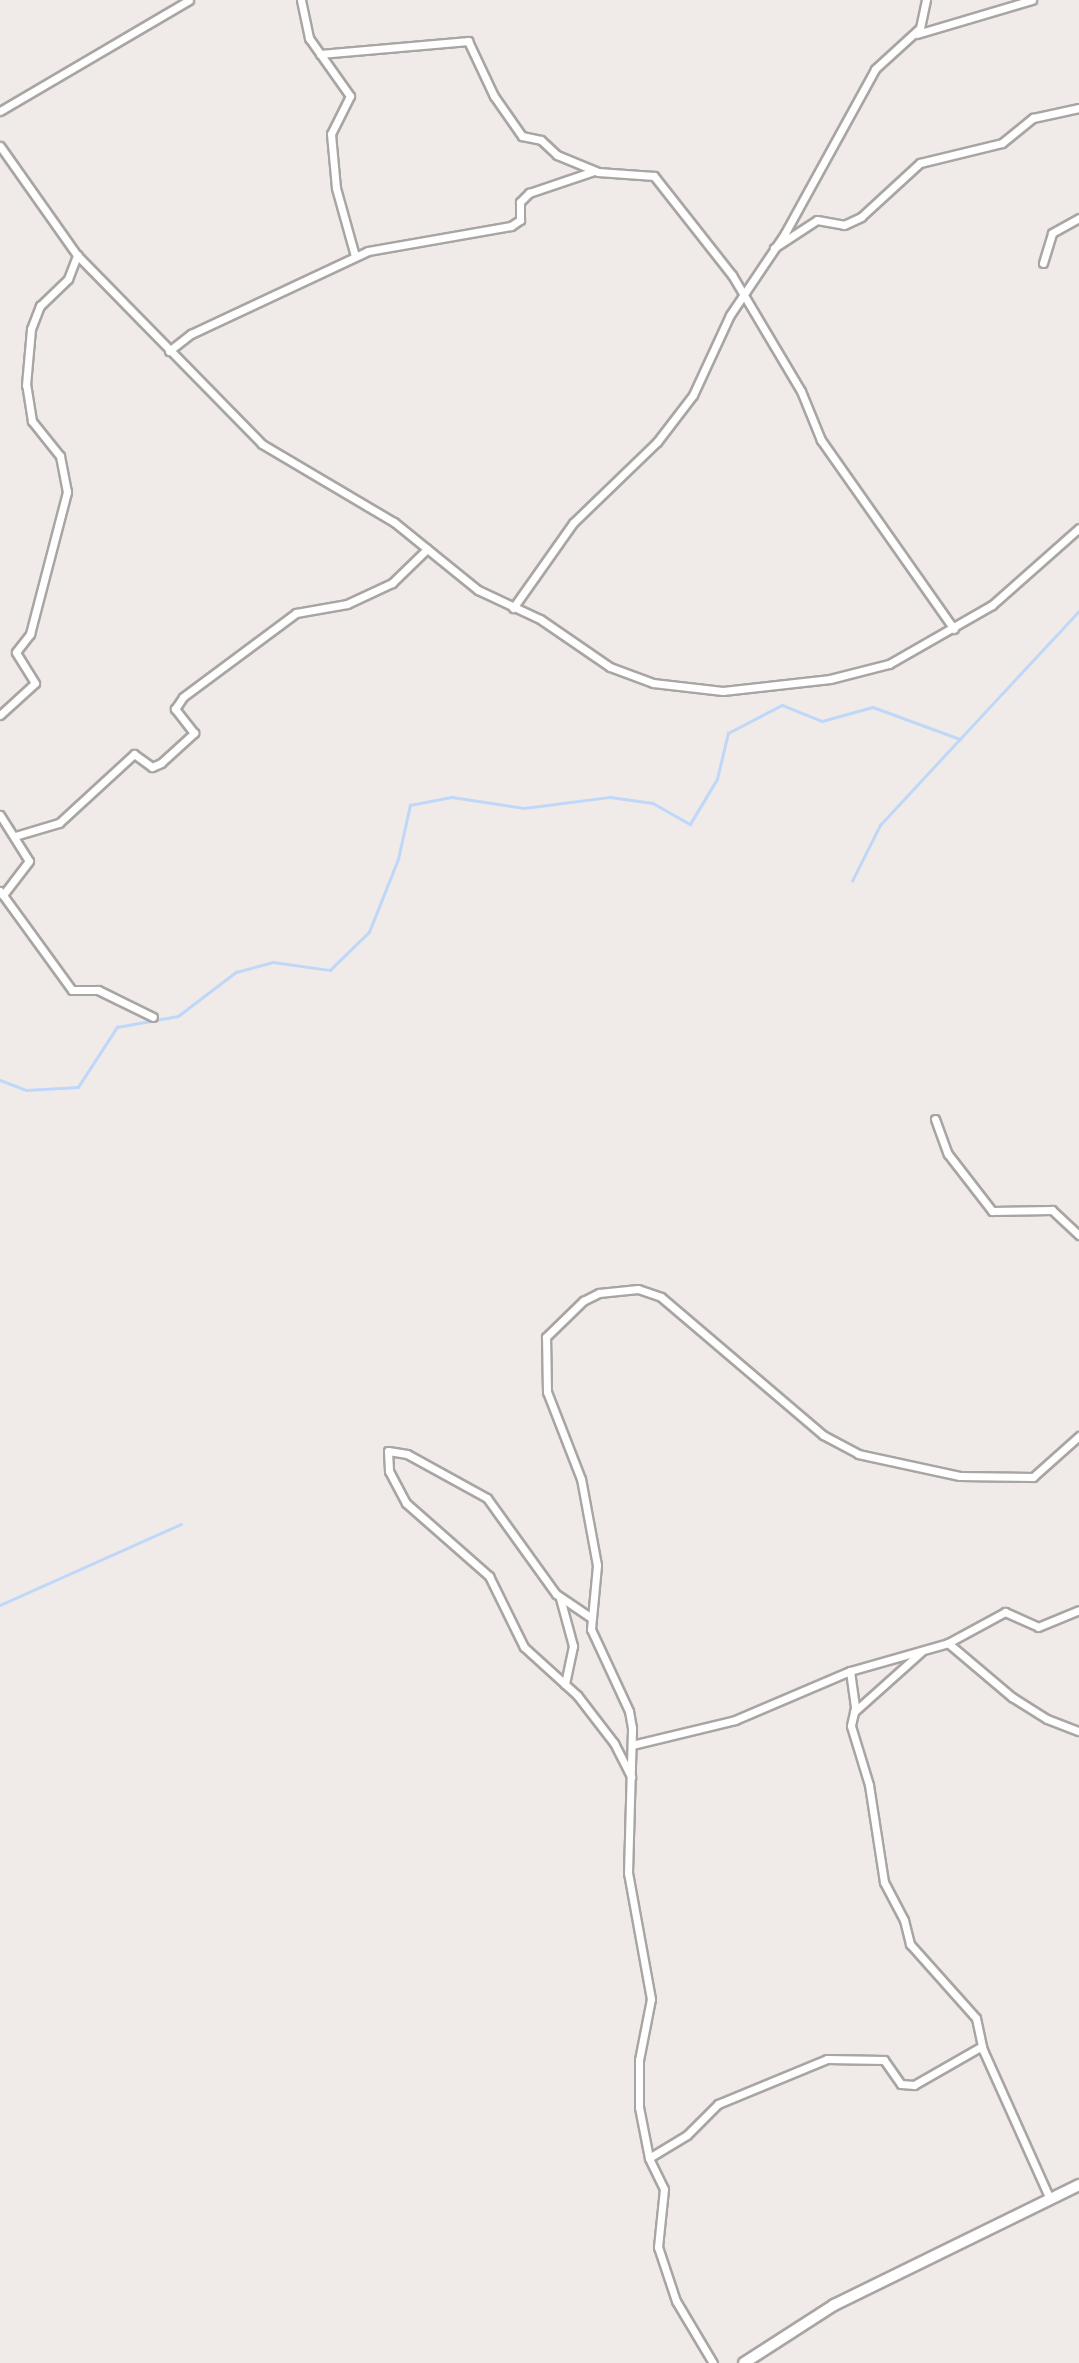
<!DOCTYPE html>
<style>
body{margin:0}
#map{position:relative;width:1079px;height:2363px;overflow:hidden;background:#f0ebe8;font-family:Ubuntu,sans-serif}
div>[style]{position:absolute}
.stream>*{height:2.5px;margin:-1.25px;padding:0 1.25px;transform-origin:1.25px;border-radius:1.25px;background:#bfd7f8}
.roads{filter:drop-shadow(2px 0 #a9a5a2) drop-shadow(-2px 0 #a9a5a2) drop-shadow(0 2px #a9a5a2) drop-shadow(0 -2px #a9a5a2)}
.street>*{height:7px;margin:-3.5px;padding:0 3.5px;transform-origin:3.5px;border-radius:3.5px;background:#fff}
.secondary>*{height:10px;margin:-5px;padding:0 5px;transform-origin:5px;border-radius:5px;background:#fff}
span{translate:-50% -50%;white-space:nowrap;text-align:center;line-height:1.15;-webkit-text-stroke:5px #fdf9f6;paint-order:stroke}
</style>
<div id="map">
<div class="stream">
<i style="left:852px;top:881px;width:63px;rotate:-63.4deg"></i>
<i style="left:880px;top:825px;width:292px;rotate:-47.1deg"></i>
<i style="left:0;top:1080px;width:28px;rotate:21deg"></i>
<i style="left:26px;top:1090px;width:52px;rotate:-3.3deg"></i>
<i style="left:78px;top:1087px;width:72px;rotate:-57deg"></i>
<i style="left:117px;top:1027px;width:62px;rotate:-10.2deg"></i>
<i style="left:178px;top:1016px;width:73px;rotate:-37.2deg"></i>
<i style="left:236px;top:972px;width:38px;rotate:-15deg"></i>
<i style="left:273px;top:962px;width:58px;rotate:8deg"></i>
<i style="left:330px;top:970px;width:54px;rotate:-44.3deg"></i>
<i style="left:369px;top:932px;width:79px;rotate:-68.3deg"></i>
<i style="left:398px;top:859px;width:55px;rotate:-77.5deg"></i>
<i style="left:410px;top:805px;width:43px;rotate:-10.8deg"></i>
<i style="left:452px;top:797px;width:73px;rotate:8.7deg"></i>
<i style="left:524px;top:808px;width:87px;rotate:-7.3deg"></i>
<i style="left:610px;top:797px;width:43px;rotate:7.9deg"></i>
<i style="left:653px;top:803px;width:43px;rotate:29.6deg"></i>
<i style="left:690px;top:824px;width:52px;rotate:-59deg"></i>
<i style="left:717px;top:779px;width:47px;rotate:-76.6deg"></i>
<i style="left:728px;top:733px;width:61px;rotate:-27.4deg"></i>
<i style="left:782px;top:705px;width:43px;rotate:21.8deg"></i>
<i style="left:822px;top:721px;width:53px;rotate:-15.4deg"></i>
<i style="left:873px;top:707px;width:93px;rotate:20.2deg"></i>
<i style="left:0;top:1605px;width:198px;rotate:-24.1deg"></i>
</div>
<div class="roads">
<div class="street">
<i style="left:301px;top:0;width:39px;rotate:78deg"></i>
<i style="left:309px;top:38px;width:71px;rotate:54.7deg"></i>
<i style="left:350px;top:96px;width:42px;rotate:116.6deg"></i>
<i style="left:331px;top:134px;width:54px;rotate:84.7deg"></i>
<i style="left:336px;top:188px;width:71px;rotate:74.4deg"></i>
<i style="left:917px;top:34px;width:120px;rotate:-16.5deg"></i>
<i style="left:320px;top:54px;width:149px;rotate:-5deg"></i>
<i style="left:468px;top:41px;width:61px;rotate:64.7deg"></i>
<i style="left:494px;top:96px;width:49px;rotate:55deg"></i>
<i style="left:522px;top:136px;width:19px;rotate:12deg"></i>
<i style="left:541px;top:140px;width:22px;rotate:43deg"></i>
<i style="left:557px;top:155px;width:44px;rotate:22.5deg"></i>
<i style="left:598px;top:172px;width:56px;rotate:4.1deg"></i>
<i style="left:654px;top:176px;width:126px;rotate:51.8deg"></i>
<i style="left:732px;top:275px;width:135px;rotate:59.3deg"></i>
<i style="left:801px;top:391px;width:53px;rotate:67.8deg"></i>
<i style="left:821px;top:440px;width:231px;rotate:54.9deg"></i>
<i style="left:0;top:111px;width:219px;rotate:-30.4deg"></i>
<i style="left:0;top:146px;width:133px;rotate:54.8deg"></i>
<i style="left:77px;top:255px;width:264px;rotate:45.6deg"></i>
<i style="left:262px;top:444px;width:153px;rotate:30.6deg"></i>
<i style="left:394px;top:522px;width:108px;rotate:39deg"></i>
<i style="left:478px;top:590px;width:68px;rotate:25.1deg"></i>
<i style="left:540px;top:619px;width:85px;rotate:34.4deg"></i>
<i style="left:610px;top:667px;width:46px;rotate:20.4deg"></i>
<i style="left:653px;top:683px;width:70px;rotate:6.5deg"></i>
<i style="left:723px;top:691px;width:108px;rotate:-6.4deg"></i>
<i style="left:830px;top:679px;width:61px;rotate:-14.3deg"></i>
<i style="left:889px;top:664px;width:119px;rotate:-29.8deg"></i>
<i style="left:992px;top:605px;width:116px;rotate:-41.5deg"></i>
<i style="left:774px;top:248px;width:51px;rotate:-33.1deg"></i>
<i style="left:817px;top:220px;width:27px;rotate:10deg"></i>
<i style="left:844px;top:225px;width:19px;rotate:-25deg"></i>
<i style="left:861px;top:217px;width:80px;rotate:-42.5deg"></i>
<i style="left:920px;top:163px;width:84px;rotate:-13.7deg"></i>
<i style="left:1002px;top:143px;width:40px;rotate:-39deg"></i>
<i style="left:1033px;top:118px;width:47px;rotate:-12.3deg"></i>
<i style="left:1043px;top:263px;width:31px;rotate:-73deg"></i>
<i style="left:1052px;top:233px;width:31px;rotate:-29deg"></i>
<i style="left:169px;top:351px;width:28px;rotate:-38deg"></i>
<i style="left:191px;top:334px;width:195px;rotate:-25.1deg"></i>
<i style="left:368px;top:251px;width:145px;rotate:-9.9deg"></i>
<i style="left:511px;top:226px;width:11px;rotate:-34deg"></i>
<i style="left:520px;top:220px;width:18px;rotate:-90deg"></i>
<i style="left:520px;top:202px;width:13px;rotate:-45deg"></i>
<i style="left:529px;top:193px;width:69px;rotate:-18.7deg"></i>
<i style="left:513px;top:608px;width:104px;rotate:-54.8deg"></i>
<i style="left:573px;top:523px;width:117px;rotate:-44deg"></i>
<i style="left:657px;top:442px;width:59px;rotate:-52.5deg"></i>
<i style="left:693px;top:395px;width:88px;rotate:-65.2deg"></i>
<i style="left:730px;top:315px;width:99px;rotate:-56.1deg"></i>
<i style="left:785px;top:233px;width:187px;rotate:-61.2deg"></i>
<i style="left:875px;top:69px;width:61px;rotate:-42.3deg"></i>
<i style="left:920px;top:28px;width:29px;rotate:-78deg"></i>
<i style="left:0;top:715px;width:47px;rotate:-42.4deg"></i>
<i style="left:35px;top:683px;width:36px;rotate:-122deg"></i>
<i style="left:16px;top:652px;width:23px;rotate:-52deg"></i>
<i style="left:30px;top:634px;width:147px;rotate:-75.4deg"></i>
<i style="left:67px;top:492px;width:37px;rotate:-101deg"></i>
<i style="left:60px;top:456px;width:45px;rotate:-128.7deg"></i>
<i style="left:32px;top:421px;width:36px;rotate:-99deg"></i>
<i style="left:26px;top:385px;width:56px;rotate:-84.9deg"></i>
<i style="left:31px;top:329px;width:25px;rotate:-69deg"></i>
<i style="left:40px;top:306px;width:39px;rotate:-44deg"></i>
<i style="left:68px;top:279px;width:26px;rotate:-69deg"></i>
<i style="left:0;top:815px;width:54px;rotate:57.8deg"></i>
<i style="left:29px;top:861px;width:43px;rotate:127.4deg"></i>
<i style="left:15px;top:836px;width:46px;rotate:-16.5deg"></i>
<i style="left:59px;top:823px;width:102px;rotate:-42.6deg"></i>
<i style="left:134px;top:754px;width:22px;rotate:36deg"></i>
<i style="left:152px;top:767px;width:10px;rotate:-24deg"></i>
<i style="left:161px;top:763px;width:45px;rotate:-42.3deg"></i>
<i style="left:194px;top:733px;width:31px;rotate:-128deg"></i>
<i style="left:175px;top:709px;width:14px;rotate:-56deg"></i>
<i style="left:183px;top:697px;width:141px;rotate:-36.6deg"></i>
<i style="left:296px;top:613px;width:52px;rotate:-10deg"></i>
<i style="left:347px;top:604px;width:50px;rotate:-25deg"></i>
<i style="left:392px;top:583px;width:49px;rotate:-44.2deg"></i>
<i style="left:0;top:891px;width:122px;rotate:54deg"></i>
<i style="left:72px;top:990px;width:26px"></i>
<i style="left:98px;top:990px;width:61px;rotate:26.1deg"></i>
<i style="left:935px;top:1119px;width:37px;rotate:70deg"></i>
<i style="left:948px;top:1154px;width:72px;rotate:52.3deg"></i>
<i style="left:992px;top:1211px;width:60px;rotate:-1deg"></i>
<i style="left:1052px;top:1210px;width:37px;rotate:43deg"></i>
<i style="left:560px;top:1598px;width:50px;rotate:74.8deg"></i>
<i style="left:573px;top:1646px;width:39px;rotate:102deg"></i>
<i style="left:590px;top:1617px;width:41px;rotate:-145.9deg"></i>
<i style="left:556px;top:1594px;width:118px;rotate:-125.7deg"></i>
<i style="left:487px;top:1498px;width:91px;rotate:-151.2deg"></i>
<i style="left:407px;top:1454px;width:19px;rotate:-171deg"></i>
<i style="left:388px;top:1451px;width:20px;rotate:87deg"></i>
<i style="left:389px;top:1471px;width:36px;rotate:62deg"></i>
<i style="left:406px;top:1503px;width:111px;rotate:41.3deg"></i>
<i style="left:489px;top:1576px;width:79px;rotate:63.8deg"></i>
<i style="left:524px;top:1647px;width:72px;rotate:42.2deg"></i>
<i style="left:577px;top:1695px;width:61px;rotate:52.4deg"></i>
<i style="left:614px;top:1743px;width:38px;rotate:63deg"></i>
<i style="left:948px;top:1643px;width:84px;rotate:40.2deg"></i>
<i style="left:1012px;top:1697px;width:41px;rotate:32.2deg"></i>
<i style="left:1047px;top:1719px;width:34px;rotate:21deg"></i>
<i style="left:850px;top:1671px;width:37px;rotate:82deg"></i>
<i style="left:855px;top:1708px;width:18px;rotate:103deg"></i>
<i style="left:851px;top:1726px;width:62px;rotate:73deg"></i>
<i style="left:869px;top:1785px;width:98px;rotate:81.2deg"></i>
<i style="left:884px;top:1882px;width:43px;rotate:62.2deg"></i>
<i style="left:904px;top:1920px;width:25px;rotate:76deg"></i>
<i style="left:910px;top:1944px;width:99px;rotate:48.3deg"></i>
<i style="left:976px;top:2018px;width:33px;rotate:78deg"></i>
<i style="left:983px;top:2050px;width:163px;rotate:65.8deg"></i>
<i style="left:854px;top:1712px;width:90px;rotate:-41.8deg"></i>
<i style="left:632px;top:1745px;width:106px;rotate:-13.6deg"></i>
<i style="left:735px;top:1720px;width:125px;rotate:-23.1deg"></i>
<i style="left:850px;top:1671px;width:102px;rotate:-15.9deg"></i>
<i style="left:948px;top:1643px;width:65px;rotate:-28.5deg"></i>
<i style="left:1005px;top:1612px;width:36px;rotate:24deg"></i>
<i style="left:1038px;top:1627px;width:44px;rotate:-22.5deg"></i>
<i style="left:649px;top:2158px;width:44px;rotate:-31.2deg"></i>
<i style="left:687px;top:2135px;width:44px;rotate:-45deg"></i>
<i style="left:718px;top:2104px;width:118px;rotate:-22.4deg"></i>
<i style="left:827px;top:2059px;width:57px;rotate:1deg"></i>
<i style="left:884px;top:2060px;width:29px;rotate:55deg"></i>
<i style="left:901px;top:2084px;width:13px;rotate:4deg"></i>
<i style="left:914px;top:2085px;width:78px;rotate:-29.8deg"></i>
<i style="left:713px;top:2363px;width:72px;rotate:-120.8deg"></i>
<i style="left:676px;top:2301px;width:57px;rotate:-108.4deg"></i>
<i style="left:658px;top:2247px;width:58px;rotate:-84.1deg"></i>
<i style="left:664px;top:2189px;width:34px;rotate:-116deg"></i>
<i style="left:649px;top:2158px;width:52px;rotate:-101.1deg"></i>
<i style="left:639px;top:2107px;width:47px;rotate:-90deg"></i>
<i style="left:639px;top:2060px;width:62px;rotate:-78.9deg"></i>
<i style="left:651px;top:1999px;width:128px;rotate:-100.3deg"></i>
<i style="left:628px;top:1873px;width:145px;rotate:-88.4deg"></i>
<i style="left:632px;top:1728px;width:17px;rotate:-100deg"></i>
<i style="left:629px;top:1711px;width:90px;rotate:-114.9deg"></i>
<i style="left:591px;top:1629px;width:64px;rotate:-84.6deg"></i>
<i style="left:597px;top:1565px;width:87px;rotate:-100.5deg"></i>
<i style="left:581px;top:1479px;width:93px;rotate:-111.3deg"></i>
<i style="left:547px;top:1392px;width:55px;rotate:-91deg"></i>
<i style="left:546px;top:1337px;width:52px;rotate:-44.2deg"></i>
<i style="left:583px;top:1301px;width:18px;rotate:-27deg"></i>
<i style="left:599px;top:1293px;width:39px;rotate:-6deg"></i>
<i style="left:638px;top:1289px;width:24px;rotate:19deg"></i>
<i style="left:661px;top:1297px;width:213px;rotate:40.4deg"></i>
<i style="left:823px;top:1435px;width:40px;rotate:28deg"></i>
<i style="left:858px;top:1454px;width:104px;rotate:12.2deg"></i>
<i style="left:960px;top:1476px;width:73px;rotate:0.8deg"></i>
<i style="left:1033px;top:1477px;width:62px;rotate:-41.7deg"></i>
</div>
<div class="secondary">
<i style="left:744px;top:2363px;width:107px;rotate:-32.8deg"></i>
<i style="left:834px;top:2305px;width:273px;rotate:-26.1deg"></i>
</div>
</div>
</div>
